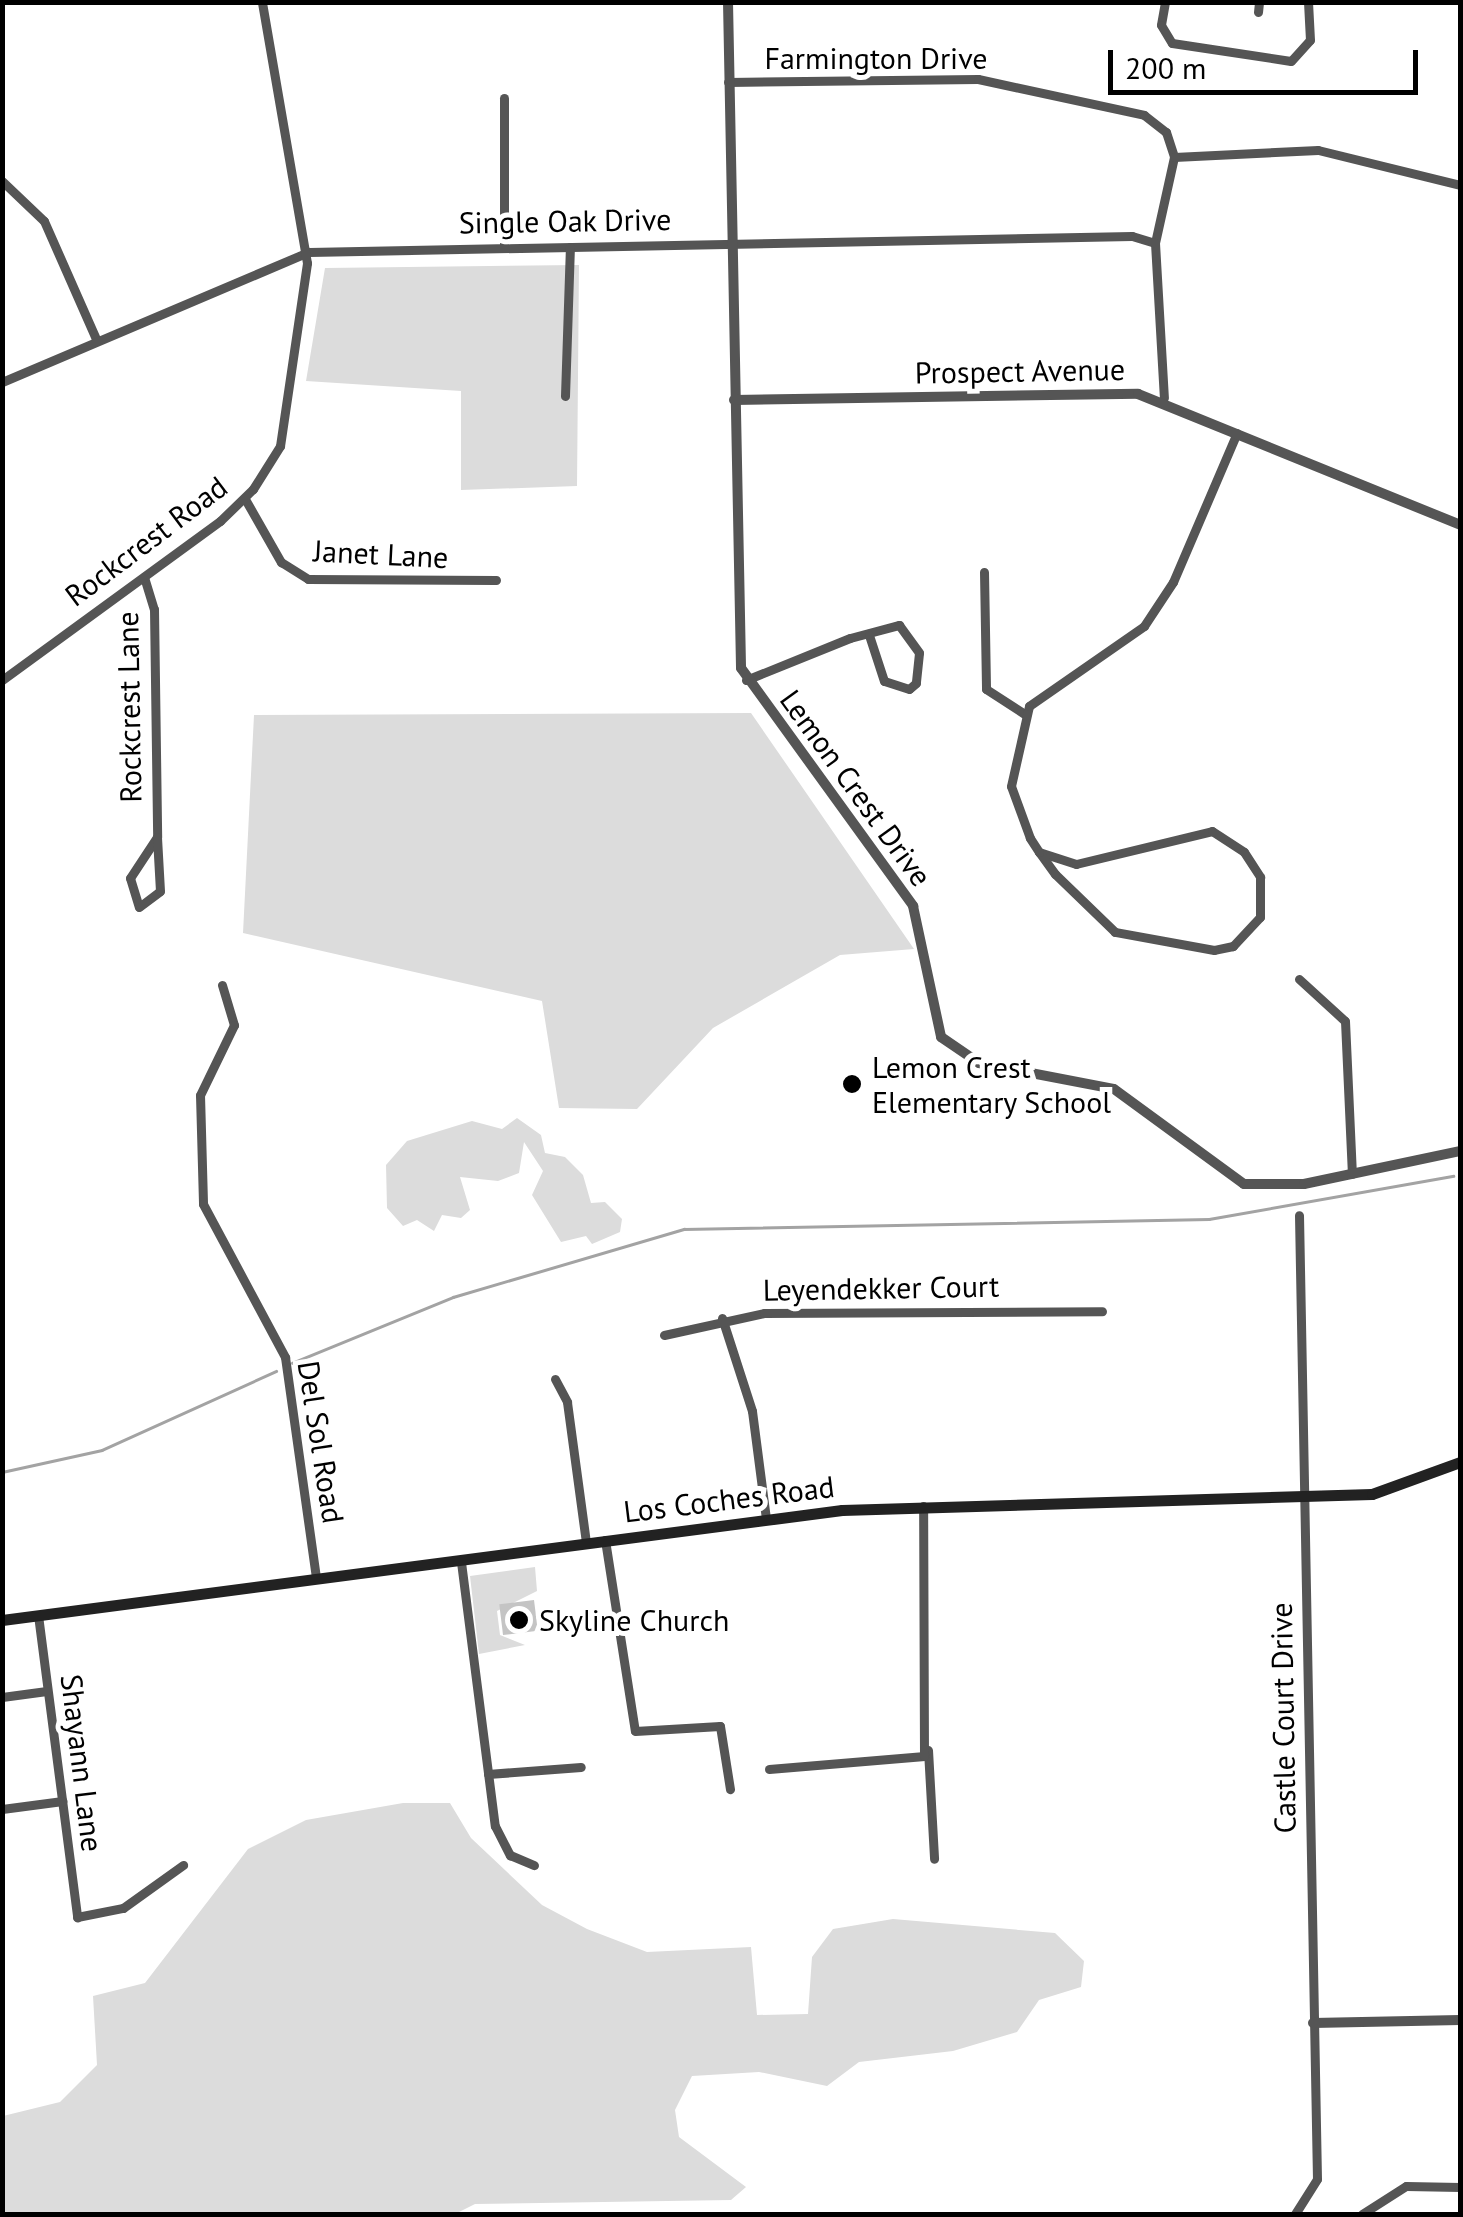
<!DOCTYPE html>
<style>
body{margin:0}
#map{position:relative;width:1463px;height:2217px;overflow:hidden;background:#fff;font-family:"PT Sans",sans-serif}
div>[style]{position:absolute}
.green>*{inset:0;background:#dcdcdc}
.stream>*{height:2.5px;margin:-1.25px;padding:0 1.25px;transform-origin:1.25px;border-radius:1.25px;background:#a3a3a3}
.building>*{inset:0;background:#c4c4c4;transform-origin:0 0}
.minor>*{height:9px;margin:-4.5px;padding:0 4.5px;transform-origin:4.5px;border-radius:4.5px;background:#555}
.tertiary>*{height:10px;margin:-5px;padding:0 5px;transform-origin:5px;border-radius:5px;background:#555}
.secondary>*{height:11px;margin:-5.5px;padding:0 5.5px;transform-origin:5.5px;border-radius:5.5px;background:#222}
.dots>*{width:28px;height:28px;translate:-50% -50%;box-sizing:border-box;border:5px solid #fff;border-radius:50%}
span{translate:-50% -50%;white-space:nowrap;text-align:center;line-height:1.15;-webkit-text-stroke:10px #fff;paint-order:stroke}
.street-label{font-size:30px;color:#000}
.poi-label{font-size:30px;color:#000}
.left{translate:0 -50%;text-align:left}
.frame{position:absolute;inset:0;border:5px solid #000;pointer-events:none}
.scale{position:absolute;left:1108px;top:50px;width:310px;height:45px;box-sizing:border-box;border:5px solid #000;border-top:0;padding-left:12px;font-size:30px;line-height:35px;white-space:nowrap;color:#000;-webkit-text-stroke:8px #fff;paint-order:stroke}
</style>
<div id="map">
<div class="green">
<i style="clip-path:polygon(579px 265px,577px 486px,461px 490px,461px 391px,306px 381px,325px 268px)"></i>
<i style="clip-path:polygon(751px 713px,914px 949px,840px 955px,713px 1028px,637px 1109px,559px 1108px,542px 1001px,243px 933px,254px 715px)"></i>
<i style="clip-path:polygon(517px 1118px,541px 1135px,545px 1153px,565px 1157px,583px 1175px,591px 1203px,605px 1202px,622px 1219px,620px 1232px,592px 1244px,586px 1236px,561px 1242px,532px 1195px,543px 1171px,524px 1142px,519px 1173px,498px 1181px,460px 1177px,470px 1210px,461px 1218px,442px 1215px,434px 1231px,417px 1220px,403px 1226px,387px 1208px,386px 1165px,407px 1141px,472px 1121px,502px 1129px)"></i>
<i style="clip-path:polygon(535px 1567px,537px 1591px,497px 1611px,500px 1635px,525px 1645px,479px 1654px,470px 1576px)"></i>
<i style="clip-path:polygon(403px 1803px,450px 1803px,471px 1838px,542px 1905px,587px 1929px,647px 1952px,751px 1947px,757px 2015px,808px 2014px,812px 1957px,833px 1929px,893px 1919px,1055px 1933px,1084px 1961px,1081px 1987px,1039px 2000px,1017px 2032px,953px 2051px,859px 2062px,827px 2086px,759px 2072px,692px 2076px,675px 2110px,679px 2137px,746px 2187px,731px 2200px,475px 2204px,455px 2214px,3px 2214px,3px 2116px,60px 2102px,97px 2065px,93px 1996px,145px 1983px,248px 1849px,306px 1820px)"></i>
</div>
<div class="stream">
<i style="left:292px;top:1363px;width:174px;rotate:-22.3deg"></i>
<i style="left:453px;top:1297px;width:241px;rotate:-16.4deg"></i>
<i style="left:684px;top:1229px;width:525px;rotate:-1.09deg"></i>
<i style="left:1209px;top:1219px;width:248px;rotate:-10deg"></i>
<i style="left:2px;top:1472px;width:102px;rotate:-12.4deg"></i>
<i style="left:102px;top:1450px;width:191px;rotate:-24.4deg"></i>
</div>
<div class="building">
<i style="left:534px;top:1600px;width:31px;height:35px;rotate:83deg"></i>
</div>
<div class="minor">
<i style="left:1165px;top:2px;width:23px;rotate:100deg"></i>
<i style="left:1161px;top:25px;width:21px;rotate:59deg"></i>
<i style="left:1172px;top:43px;width:120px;rotate:8.6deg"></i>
<i style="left:1291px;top:61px;width:28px;rotate:-48deg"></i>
<i style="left:1310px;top:40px;width:38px;rotate:-93deg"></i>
<i style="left:1258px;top:12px;width:10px;rotate:-84deg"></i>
<i style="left:728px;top:82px;width:250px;rotate:-0.7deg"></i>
<i style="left:978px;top:79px;width:170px;rotate:12.2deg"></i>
<i style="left:1144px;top:115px;width:28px;rotate:38deg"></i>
<i style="left:1166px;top:132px;width:26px;rotate:72deg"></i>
<i style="left:1174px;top:157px;width:88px;rotate:102.5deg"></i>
<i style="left:504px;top:98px;width:150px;rotate:90deg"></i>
<i style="left:1174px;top:157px;width:144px;rotate:-2.8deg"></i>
<i style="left:1318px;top:150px;width:146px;rotate:13.8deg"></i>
<i style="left:2px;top:181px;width:58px;rotate:43.6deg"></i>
<i style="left:44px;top:221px;width:131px;rotate:66.2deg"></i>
<i style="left:1155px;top:243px;width:155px;rotate:86.7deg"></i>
<i style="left:2px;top:382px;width:333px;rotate:-23deg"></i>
<i style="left:309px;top:252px;width:823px;rotate:-1.11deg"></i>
<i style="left:1132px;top:236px;width:24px;rotate:17deg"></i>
<i style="left:565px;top:396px;width:149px;rotate:-88.1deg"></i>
<i style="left:245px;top:499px;width:73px;rotate:60.3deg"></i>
<i style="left:281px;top:562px;width:32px;rotate:32deg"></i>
<i style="left:308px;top:579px;width:188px;rotate:0.3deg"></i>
<i style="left:984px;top:572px;width:117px;rotate:89deg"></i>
<i style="left:986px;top:689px;width:48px;rotate:33deg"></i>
<i style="left:144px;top:577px;width:34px;rotate:73deg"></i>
<i style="left:154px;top:609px;width:228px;rotate:89.2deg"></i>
<i style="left:157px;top:837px;width:49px;rotate:123.4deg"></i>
<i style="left:130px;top:878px;width:30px;rotate:73deg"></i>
<i style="left:139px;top:907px;width:26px;rotate:-37deg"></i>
<i style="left:160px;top:891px;width:54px;rotate:-93.2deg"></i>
<i style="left:2px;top:680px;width:270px;rotate:-36.1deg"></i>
<i style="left:220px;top:521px;width:46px;rotate:-44.1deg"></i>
<i style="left:253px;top:489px;width:51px;rotate:-57.9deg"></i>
<i style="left:280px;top:446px;width:185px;rotate:-81.6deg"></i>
<i style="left:307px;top:263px;width:265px;rotate:-99.8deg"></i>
<i style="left:746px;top:680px;width:112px;rotate:-22deg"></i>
<i style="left:850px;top:638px;width:51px;rotate:-14.9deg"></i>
<i style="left:899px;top:625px;width:34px;rotate:54deg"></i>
<i style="left:919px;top:653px;width:30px;rotate:96deg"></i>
<i style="left:916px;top:683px;width:9px;rotate:139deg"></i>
<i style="left:909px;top:689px;width:26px;rotate:-162deg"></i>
<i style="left:884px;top:681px;width:48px;rotate:-108.1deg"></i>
<i style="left:1039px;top:852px;width:39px;rotate:18deg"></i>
<i style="left:1076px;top:864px;width:140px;rotate:-13.6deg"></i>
<i style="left:1212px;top:831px;width:38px;rotate:33deg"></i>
<i style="left:1244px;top:852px;width:30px;rotate:57deg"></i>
<i style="left:1260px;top:877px;width:40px;rotate:90deg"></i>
<i style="left:1260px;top:917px;width:40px;rotate:133deg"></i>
<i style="left:1233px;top:946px;width:19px;rotate:168deg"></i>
<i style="left:1214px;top:950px;width:101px;rotate:-169.7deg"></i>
<i style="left:1115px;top:932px;width:83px;rotate:-136deg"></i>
<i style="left:1055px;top:874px;width:27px;rotate:-126deg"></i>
<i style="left:1039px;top:852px;width:17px;rotate:-123deg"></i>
<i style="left:1030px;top:838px;width:55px;rotate:-110.1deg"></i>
<i style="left:1011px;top:786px;width:82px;rotate:-77.3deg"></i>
<i style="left:1029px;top:706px;width:140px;rotate:-34.8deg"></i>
<i style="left:1144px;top:626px;width:53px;rotate:-56.6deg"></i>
<i style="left:1173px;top:582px;width:162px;rotate:-66.8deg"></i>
<i style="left:1299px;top:979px;width:62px;rotate:42.4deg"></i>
<i style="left:1345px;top:1021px;width:153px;rotate:87.4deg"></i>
<i style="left:222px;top:985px;width:42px;rotate:73.3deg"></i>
<i style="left:234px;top:1025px;width:78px;rotate:115.9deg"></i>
<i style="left:200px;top:1095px;width:109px;rotate:88.4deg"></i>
<i style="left:203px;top:1204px;width:174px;rotate:61.8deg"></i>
<i style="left:285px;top:1357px;width:223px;rotate:82deg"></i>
<i style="left:722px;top:1318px;width:98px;rotate:72.1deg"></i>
<i style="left:752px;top:1411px;width:109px;rotate:82.6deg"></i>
<i style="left:664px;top:1335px;width:102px;rotate:-12.4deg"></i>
<i style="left:764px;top:1313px;width:338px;rotate:-0.3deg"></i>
<i style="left:555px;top:1379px;width:26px;rotate:62deg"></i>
<i style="left:567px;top:1402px;width:141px;rotate:82.3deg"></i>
<i style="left:605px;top:1540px;width:193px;rotate:81.1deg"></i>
<i style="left:635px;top:1731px;width:85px;rotate:-3.4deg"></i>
<i style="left:720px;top:1726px;width:64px;rotate:81deg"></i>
<i style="left:461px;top:1562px;width:266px;rotate:82.7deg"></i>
<i style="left:495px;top:1826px;width:33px;rotate:63deg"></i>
<i style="left:510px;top:1855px;width:26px;rotate:23deg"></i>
<i style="left:38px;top:1615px;width:305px;rotate:82.6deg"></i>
<i style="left:77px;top:1917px;width:47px;rotate:-11.1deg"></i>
<i style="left:123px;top:1908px;width:74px;rotate:-35.6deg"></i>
<i style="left:2px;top:1697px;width:45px;rotate:-7.6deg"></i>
<i style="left:928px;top:1750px;width:109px;rotate:86.8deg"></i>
<i style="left:769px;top:1769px;width:156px;rotate:-4.8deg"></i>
<i style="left:924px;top:1756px;width:250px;rotate:-90.2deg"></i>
<i style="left:488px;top:1774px;width:93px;rotate:-4.3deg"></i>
<i style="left:2px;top:1809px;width:61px;rotate:-7.6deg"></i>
<i style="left:1295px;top:2214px;width:41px;rotate:-57.8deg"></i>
<i style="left:1317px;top:2179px;width:964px;rotate:-91.07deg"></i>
<i style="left:1362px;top:2214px;width:52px;rotate:-32.5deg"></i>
<i style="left:1406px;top:2186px;width:54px;rotate:1.1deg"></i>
</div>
<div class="tertiary">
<i style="left:728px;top:2px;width:666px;rotate:88.88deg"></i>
<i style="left:741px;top:668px;width:294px;rotate:54.1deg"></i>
<i style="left:913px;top:906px;width:134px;rotate:77.9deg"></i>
<i style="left:941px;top:1037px;width:46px;rotate:34.4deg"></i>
<i style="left:979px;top:1063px;width:137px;rotate:10.9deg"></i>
<i style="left:1114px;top:1089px;width:161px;rotate:36.2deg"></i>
<i style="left:1244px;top:1184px;width:60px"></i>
<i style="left:1304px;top:1184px;width:159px;rotate:-11.9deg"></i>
<i style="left:734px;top:400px;width:404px;rotate:-0.9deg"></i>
<i style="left:1138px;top:394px;width:348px;rotate:22.1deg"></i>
<i style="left:1313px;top:2023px;width:147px;rotate:-1.2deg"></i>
</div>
<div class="secondary">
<i style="left:2px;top:1620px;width:847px;rotate:-7.46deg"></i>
<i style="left:842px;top:1510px;width:530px;rotate:-1.73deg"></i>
<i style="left:1372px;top:1494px;width:94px;rotate:-20deg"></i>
</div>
<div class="dots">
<i style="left:852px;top:1084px;background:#000"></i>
<i style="left:519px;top:1620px;background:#000"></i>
</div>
<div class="street-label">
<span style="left:876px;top:58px">Farmington Drive</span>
<span style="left:565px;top:221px;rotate:-1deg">Single Oak Drive</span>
<span style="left:1020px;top:371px;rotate:-1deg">Prospect Avenue</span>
<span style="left:146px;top:541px;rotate:-37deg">Rockcrest Road</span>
<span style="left:381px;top:554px;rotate:3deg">Janet Lane</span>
<span style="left:129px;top:707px;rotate:-91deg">Rockcrest Lane</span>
<span style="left:856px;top:788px;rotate:54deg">Lemon Crest Drive</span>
<span style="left:881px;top:1288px;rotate:-1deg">Leyendekker Court</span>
<span style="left:321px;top:1442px;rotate:81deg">Del Sol Road</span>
<span style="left:729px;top:1499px;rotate:-7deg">Los Coches Road</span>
<span style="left:1283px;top:1718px;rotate:-91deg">Castle Court Drive</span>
<span style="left:82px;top:1763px;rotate:83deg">Shayann Lane</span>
</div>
<div class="poi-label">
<span class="left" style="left:872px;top:1084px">Lemon Crest<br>Elementary School</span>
<span class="left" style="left:539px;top:1620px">Skyline Church</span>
</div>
<div class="frame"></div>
<div class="scale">200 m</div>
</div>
